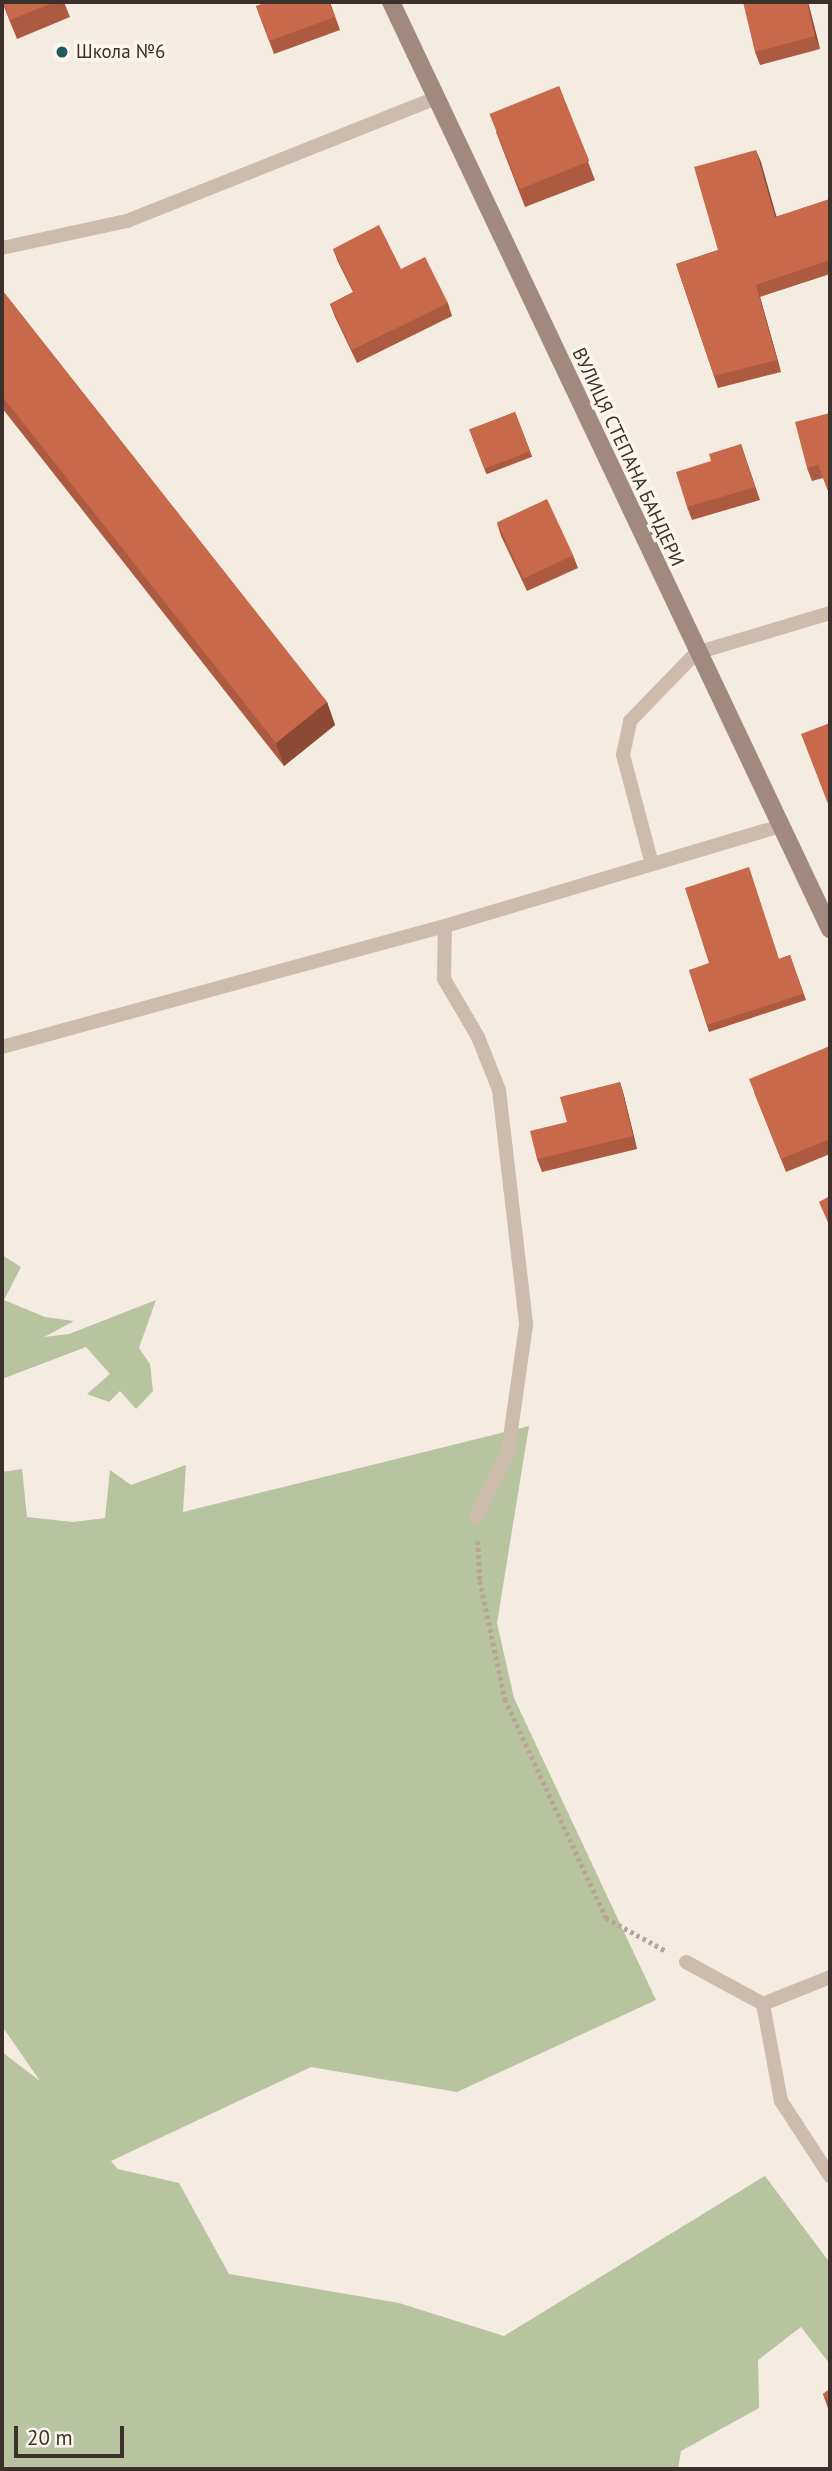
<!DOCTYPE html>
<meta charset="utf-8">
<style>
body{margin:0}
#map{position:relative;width:832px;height:2471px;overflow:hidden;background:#f4ebe1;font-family:"PT Sans",sans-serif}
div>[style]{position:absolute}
.green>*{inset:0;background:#b8c4a0}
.path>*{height:4.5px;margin-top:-2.25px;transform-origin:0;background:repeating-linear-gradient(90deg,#b9a596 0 3.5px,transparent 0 7px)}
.service>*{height:14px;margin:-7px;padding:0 7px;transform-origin:7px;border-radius:7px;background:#cdbbac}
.secondary>*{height:18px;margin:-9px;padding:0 9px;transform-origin:9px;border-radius:9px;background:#a18a7d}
.wall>*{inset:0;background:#ac5a40;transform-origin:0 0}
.shaded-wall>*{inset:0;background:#8c4a34}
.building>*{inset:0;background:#c8694b;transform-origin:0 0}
.dots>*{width:19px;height:19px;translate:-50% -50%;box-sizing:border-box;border:4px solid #fbf5ee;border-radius:50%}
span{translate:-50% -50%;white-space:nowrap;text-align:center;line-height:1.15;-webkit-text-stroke:7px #fbf5ee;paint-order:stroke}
.poi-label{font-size:19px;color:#3b302b}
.left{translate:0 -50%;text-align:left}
.street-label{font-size:19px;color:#3b302b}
.frame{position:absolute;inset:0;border:4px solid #3b302b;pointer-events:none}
.scale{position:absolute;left:14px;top:2426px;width:110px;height:32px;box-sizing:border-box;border:4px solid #3b302b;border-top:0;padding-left:9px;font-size:21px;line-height:24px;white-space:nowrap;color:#3b302b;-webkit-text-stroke:5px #fbf5ee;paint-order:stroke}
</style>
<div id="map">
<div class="green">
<i style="clip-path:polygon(2px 1255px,21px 1267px,4px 1300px,45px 1317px,74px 1321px,44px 1337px,69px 1334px,156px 1300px,139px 1348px,150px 1364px,153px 1391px,136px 1409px,120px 1391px,109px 1402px,87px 1394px,110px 1374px,86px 1347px,2px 1379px)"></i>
<i style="clip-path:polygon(529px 1426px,497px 1623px,514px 1698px,656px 2000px,457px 2092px,311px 2067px,111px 2161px,118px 2169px,179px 2183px,229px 2274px,399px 2303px,504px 2336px,765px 2176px,830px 2263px,830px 2364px,801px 2327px,758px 2360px,759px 2408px,681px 2451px,678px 2469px,2px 2469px,2px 2052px,40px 2081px,2px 2026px,2px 1472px,22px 1469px,27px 1517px,73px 1522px,105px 1518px,110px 1470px,131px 1485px,186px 1465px,183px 1512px)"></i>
</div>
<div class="path">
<i style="left:478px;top:1541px;width:40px;rotate:87.1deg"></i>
<i style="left:480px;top:1581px;width:121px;rotate:78deg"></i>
<i style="left:505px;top:1699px;width:241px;rotate:65.2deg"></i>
<i style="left:606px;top:1918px;width:68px;rotate:28.8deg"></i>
</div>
<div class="service">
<i style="left:2px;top:248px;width:128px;rotate:-12.2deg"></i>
<i style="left:127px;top:221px;width:333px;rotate:-21.7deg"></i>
<i style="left:652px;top:864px;width:113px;rotate:-104.9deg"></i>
<i style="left:623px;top:755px;width:35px;rotate:-78deg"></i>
<i style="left:630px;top:721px;width:95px;rotate:-45.9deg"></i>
<i style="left:696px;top:653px;width:140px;rotate:-16.6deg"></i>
<i style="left:445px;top:926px;width:53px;rotate:91.1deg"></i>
<i style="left:444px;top:979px;width:67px;rotate:59.6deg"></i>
<i style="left:478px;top:1037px;width:57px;rotate:68.4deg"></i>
<i style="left:499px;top:1090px;width:237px;rotate:83.4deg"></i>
<i style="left:526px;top:1325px;width:128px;rotate:98.1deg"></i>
<i style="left:508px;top:1452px;width:72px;rotate:116.2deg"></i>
<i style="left:2px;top:1047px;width:459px;rotate:-15.3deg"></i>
<i style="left:445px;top:926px;width:351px;rotate:-16.6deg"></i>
<i style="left:686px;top:1962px;width:88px;rotate:28.6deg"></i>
<i style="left:763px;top:2004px;width:72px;rotate:-21.9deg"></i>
<i style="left:763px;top:2004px;width:99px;rotate:79.5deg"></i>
<i style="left:781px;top:2101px;width:90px;rotate:56.8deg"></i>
</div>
<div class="secondary">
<i style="left:391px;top:2px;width:1026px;rotate:64.66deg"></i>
</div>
<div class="wall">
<i style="clip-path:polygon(2px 2px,64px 2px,70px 17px,17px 39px)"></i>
<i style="clip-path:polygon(330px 2px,340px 30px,274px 54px,256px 6px)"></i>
<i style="clip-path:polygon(808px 2px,820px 49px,760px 65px,755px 52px)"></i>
<i style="clip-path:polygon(559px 86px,595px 180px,525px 207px,496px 132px)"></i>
<i style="clip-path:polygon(756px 150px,776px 217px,830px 199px,830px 274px,760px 297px,781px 372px,718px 388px,676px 264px,718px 250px)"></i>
<i style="clip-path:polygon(333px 249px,401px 269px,448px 303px,452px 316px,357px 363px,335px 317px,330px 304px,353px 292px,338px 262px)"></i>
<i style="clip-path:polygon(2px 290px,327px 702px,335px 725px,284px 766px,2px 408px)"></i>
<i style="left:515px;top:412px;width:48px;height:49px;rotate:69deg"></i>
<i style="clip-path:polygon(830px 413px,830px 496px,823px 478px,812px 481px,807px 468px)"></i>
<i style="clip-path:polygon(741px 444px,760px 500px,692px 520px,687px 507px,711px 461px)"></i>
<i style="clip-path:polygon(497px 523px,573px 555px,578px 568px,527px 591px,501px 536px)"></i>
<i style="clip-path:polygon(790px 955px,806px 1000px,709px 1032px,689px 970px,779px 959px)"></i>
<i style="clip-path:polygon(830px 1046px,830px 1154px,786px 1172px,754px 1092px)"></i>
<i style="clip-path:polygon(620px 1082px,624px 1096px,637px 1149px,542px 1172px,537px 1159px,567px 1122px)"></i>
<i style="clip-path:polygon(830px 2389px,830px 2414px,823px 2394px)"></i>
</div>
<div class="shaded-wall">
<i style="clip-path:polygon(807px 2px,808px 2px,820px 49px,815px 36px)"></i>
<i style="clip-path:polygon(756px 150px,761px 162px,780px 229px,775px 217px)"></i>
<i style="clip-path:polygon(756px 285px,760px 297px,781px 372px,777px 360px)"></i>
<i style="clip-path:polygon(327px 702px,335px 725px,284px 766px,276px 743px)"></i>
<i style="clip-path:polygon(620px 1082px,624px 1096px,637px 1149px,633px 1136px)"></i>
</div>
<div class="building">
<i style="clip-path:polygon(3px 2px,55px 2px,10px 20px)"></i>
<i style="clip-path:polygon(267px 2px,329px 2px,335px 17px,269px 41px,256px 6px)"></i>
<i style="clip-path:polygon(743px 2px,807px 2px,815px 36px,755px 52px)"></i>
<i style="left:559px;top:86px;width:81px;height:75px;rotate:68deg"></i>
<i style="clip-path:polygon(756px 150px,775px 217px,830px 199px,830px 260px,756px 285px,777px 360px,714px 376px,676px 264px,718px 250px,694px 167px)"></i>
<i style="clip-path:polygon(379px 225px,401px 269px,425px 257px,448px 303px,352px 350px,330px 304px,354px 292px,333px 249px)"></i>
<i style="clip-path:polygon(2px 290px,327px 702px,276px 743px,2px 396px)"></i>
<i style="left:515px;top:412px;width:42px;height:49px;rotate:69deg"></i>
<i style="clip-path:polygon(830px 413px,830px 494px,818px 465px,807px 468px,795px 422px)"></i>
<i style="clip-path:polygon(741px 444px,755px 487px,687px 507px,676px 472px,711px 461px,709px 454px)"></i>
<i style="left:547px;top:499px;width:62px;height:55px;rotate:65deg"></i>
<i style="clip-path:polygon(830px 723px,830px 809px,801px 734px)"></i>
<i style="clip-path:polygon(749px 867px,779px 959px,790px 955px,803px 994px,707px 1025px,689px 970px,709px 963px,685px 888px)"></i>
<i style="clip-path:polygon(830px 1046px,830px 1139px,781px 1159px,749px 1079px)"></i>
<i style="clip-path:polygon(620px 1082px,633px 1136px,537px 1159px,530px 1131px,567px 1122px,560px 1097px)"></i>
<i style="clip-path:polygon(830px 1196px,830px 1227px,819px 1202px)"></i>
<i style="clip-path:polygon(830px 2389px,830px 2403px,823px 2394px)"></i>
</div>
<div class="dots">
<i style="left:62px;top:52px;background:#1f5a5e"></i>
</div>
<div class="poi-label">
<span class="left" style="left:76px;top:52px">Школа №6</span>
</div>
<div class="street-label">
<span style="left:628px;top:457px;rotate:65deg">ВУЛИЦЯ СТЕПАНА БАНДЕРИ</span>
</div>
<div class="frame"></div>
<div class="scale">20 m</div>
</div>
